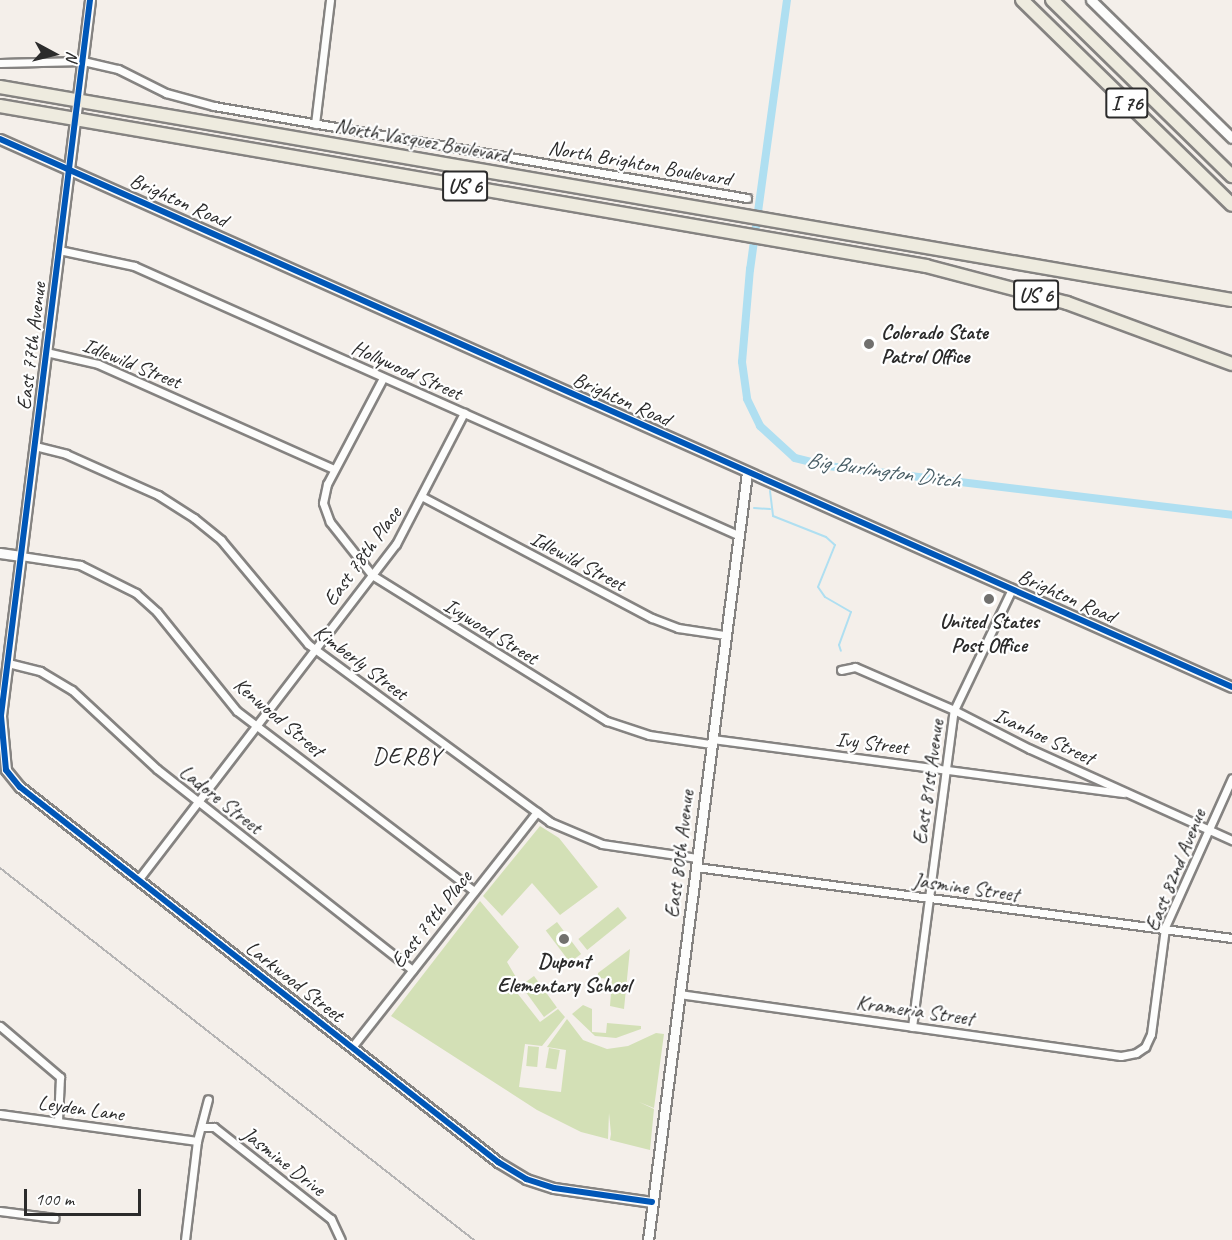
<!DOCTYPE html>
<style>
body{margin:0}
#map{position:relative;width:1232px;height:1240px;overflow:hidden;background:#f4efea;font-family:Caveat,sans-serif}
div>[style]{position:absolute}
.green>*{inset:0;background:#d3e0b6;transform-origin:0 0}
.stream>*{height:2px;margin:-1px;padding:0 1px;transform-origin:1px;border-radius:1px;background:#afdff1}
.canal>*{height:8px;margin:-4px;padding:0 4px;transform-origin:4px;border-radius:4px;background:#afdff1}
.roads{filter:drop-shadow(2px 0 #858381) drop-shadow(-2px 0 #858381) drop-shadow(0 2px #858381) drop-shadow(0 -2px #858381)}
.street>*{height:7px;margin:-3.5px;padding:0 3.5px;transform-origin:3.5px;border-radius:3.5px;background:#fdfdfc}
.secondary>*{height:9px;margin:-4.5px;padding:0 4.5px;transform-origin:4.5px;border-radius:4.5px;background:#fdfdfc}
.highway>*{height:12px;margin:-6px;padding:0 6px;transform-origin:6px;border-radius:6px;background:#eeebdf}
.rail>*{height:2px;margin:-1px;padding:0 1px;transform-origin:1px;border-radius:1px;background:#b5b4b4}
.cycleway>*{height:6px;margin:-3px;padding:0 3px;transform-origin:3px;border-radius:3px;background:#0057b8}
.dots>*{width:16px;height:16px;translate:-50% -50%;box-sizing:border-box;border:3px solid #fff;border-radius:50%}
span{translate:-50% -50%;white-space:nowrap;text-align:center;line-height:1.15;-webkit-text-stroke:4.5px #fff;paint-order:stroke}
.shield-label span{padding:2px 4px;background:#fff;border:2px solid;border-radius:4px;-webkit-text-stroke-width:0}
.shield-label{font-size:20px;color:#2b2b2b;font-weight:700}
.street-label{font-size:21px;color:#2b2b2b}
.poi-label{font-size:21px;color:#2b2b2b;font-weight:700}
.left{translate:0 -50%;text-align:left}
.water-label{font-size:22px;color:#4a5f67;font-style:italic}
.quarter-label{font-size:24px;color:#2b2b2b;letter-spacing:1.5px}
.north{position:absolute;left:24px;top:24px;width:60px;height:60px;-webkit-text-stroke:4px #fff;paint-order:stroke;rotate:97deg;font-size:16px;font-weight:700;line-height:24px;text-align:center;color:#2b2b2b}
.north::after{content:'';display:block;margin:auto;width:21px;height:27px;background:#2b2b2b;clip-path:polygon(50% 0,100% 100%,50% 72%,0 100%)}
.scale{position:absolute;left:24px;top:1189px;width:117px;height:27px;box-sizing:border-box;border:3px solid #2b2b2b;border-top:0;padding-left:8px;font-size:18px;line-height:21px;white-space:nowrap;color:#2b2b2b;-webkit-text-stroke:4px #fff;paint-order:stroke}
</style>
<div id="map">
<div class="green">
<i style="clip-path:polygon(540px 826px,559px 838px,598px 887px,560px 915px,532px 883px,502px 916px,483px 896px)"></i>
<i style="clip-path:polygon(480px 901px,519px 947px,507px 962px,520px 984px,514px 989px,540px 1022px,558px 1009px,565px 1017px,542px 1046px,525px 1044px,519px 1087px,561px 1092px,566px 1050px,547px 1047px,567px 1019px,583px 1040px,607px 1049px,628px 1046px,656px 1033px,664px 1034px,654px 1108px,639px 1102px,654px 1109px,650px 1150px,610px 1140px,611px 1134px,609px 1113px,608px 1139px,581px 1132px,537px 1110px,391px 1016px)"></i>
<i style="left:618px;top:907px;width:14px;height:51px;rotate:51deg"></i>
<i style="left:557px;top:922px;width:40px;height:14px;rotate:53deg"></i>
<i style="clip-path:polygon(630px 949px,624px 1009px,610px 1006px,612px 979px,598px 978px,598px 973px)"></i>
<i style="left:534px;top:976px;width:39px;height:16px;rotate:54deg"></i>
<i style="clip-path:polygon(583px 1005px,592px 1009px,592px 1032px,606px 1033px,607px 1023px,641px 1026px,641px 1029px,616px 1038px,595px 1036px,572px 1014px)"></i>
<i style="left:528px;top:1046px;width:11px;height:20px;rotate:5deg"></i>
<i style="left:549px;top:1048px;width:11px;height:20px;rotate:10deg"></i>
</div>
<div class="stream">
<i style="left:770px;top:491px;width:25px;rotate:83deg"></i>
<i style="left:773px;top:516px;width:57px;rotate:21.6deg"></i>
<i style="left:826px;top:537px;width:12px;rotate:42deg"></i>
<i style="left:835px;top:545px;width:45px;rotate:112deg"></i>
<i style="left:818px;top:587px;width:12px;rotate:55deg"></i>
<i style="left:825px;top:597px;width:30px;rotate:30deg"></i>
<i style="left:851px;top:612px;width:35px;rotate:110deg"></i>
<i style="left:839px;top:645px;width:6px;rotate:72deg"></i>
<i style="left:754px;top:508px;width:16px;rotate:4deg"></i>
</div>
<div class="canal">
<i style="left:787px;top:0;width:272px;rotate:97.8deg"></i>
<i style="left:750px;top:269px;width:93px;rotate:94.9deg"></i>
<i style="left:742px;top:362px;width:37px;rotate:82deg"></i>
<i style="left:747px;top:399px;width:30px;rotate:64deg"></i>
<i style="left:760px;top:426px;width:47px;rotate:42.4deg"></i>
<i style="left:795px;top:458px;width:34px;rotate:14deg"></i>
<i style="left:828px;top:466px;width:407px;rotate:6.9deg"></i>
</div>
<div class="roads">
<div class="street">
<i style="left:0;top:63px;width:83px;rotate:-1.4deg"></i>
<i style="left:83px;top:61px;width:36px;rotate:13deg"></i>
<i style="left:118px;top:69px;width:54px;rotate:26.6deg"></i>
<i style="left:166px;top:93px;width:50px;rotate:15.2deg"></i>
<i style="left:214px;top:106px;width:541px;rotate:9.79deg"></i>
<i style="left:315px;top:124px;width:125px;rotate:-83.1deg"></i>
<i style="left:59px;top:250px;width:77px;rotate:12deg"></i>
<i style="left:134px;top:266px;width:661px;rotate:24.01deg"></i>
<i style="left:46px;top:352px;width:53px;rotate:13deg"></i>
<i style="left:98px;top:364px;width:258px;rotate:24deg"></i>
<i style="left:383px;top:378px;width:120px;rotate:117.8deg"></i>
<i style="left:327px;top:484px;width:19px;rotate:102deg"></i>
<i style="left:323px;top:503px;width:20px;rotate:70deg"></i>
<i style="left:330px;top:522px;width:68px;rotate:51.6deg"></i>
<i style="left:372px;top:575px;width:277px;rotate:31.9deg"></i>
<i style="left:607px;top:721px;width:44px;rotate:18.4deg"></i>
<i style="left:649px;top:735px;width:63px;rotate:8.3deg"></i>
<i style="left:35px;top:446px;width:32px;rotate:14deg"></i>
<i style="left:66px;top:454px;width:101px;rotate:24deg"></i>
<i style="left:158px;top:495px;width:43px;rotate:32.6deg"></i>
<i style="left:194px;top:518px;width:35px;rotate:39deg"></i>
<i style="left:221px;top:540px;width:136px;rotate:50.1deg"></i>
<i style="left:308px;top:644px;width:300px;rotate:36.3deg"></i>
<i style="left:550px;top:822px;width:56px;rotate:22.9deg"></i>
<i style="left:602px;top:844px;width:96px;rotate:8.4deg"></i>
<i style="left:423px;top:497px;width:259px;rotate:27.9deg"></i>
<i style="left:652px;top:618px;width:28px;rotate:21deg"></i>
<i style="left:678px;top:628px;width:48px;rotate:8.5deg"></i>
<i style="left:21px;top:556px;width:60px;rotate:8.7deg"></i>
<i style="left:80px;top:565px;width:63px;rotate:26.6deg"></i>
<i style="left:136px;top:593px;width:28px;rotate:42deg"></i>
<i style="left:157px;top:612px;width:127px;rotate:51.1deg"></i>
<i style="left:237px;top:711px;width:298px;rotate:37.2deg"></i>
<i style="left:8px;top:663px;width:33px;rotate:14deg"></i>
<i style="left:40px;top:671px;width:37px;rotate:31deg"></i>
<i style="left:72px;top:690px;width:116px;rotate:42.9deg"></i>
<i style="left:157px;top:769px;width:325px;rotate:38.2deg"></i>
<i style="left:841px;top:670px;width:14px;rotate:-12deg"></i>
<i style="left:855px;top:667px;width:108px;rotate:23.5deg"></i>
<i style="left:954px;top:710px;width:85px;rotate:27.2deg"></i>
<i style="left:1030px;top:749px;width:222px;rotate:24.3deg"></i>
<i style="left:712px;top:739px;width:415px;rotate:7.5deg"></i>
<i style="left:696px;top:867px;width:541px;rotate:7.55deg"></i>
<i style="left:138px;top:880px;width:424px;rotate:-52.5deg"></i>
<i style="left:396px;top:544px;width:148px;rotate:-62.6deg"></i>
<i style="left:679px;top:994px;width:446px;rotate:8deg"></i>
<i style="left:1121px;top:1056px;width:15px;rotate:-11deg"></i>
<i style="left:1136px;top:1053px;width:11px;rotate:-34deg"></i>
<i style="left:1145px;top:1047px;width:14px;rotate:-65deg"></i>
<i style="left:1151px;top:1034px;width:108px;rotate:-82.5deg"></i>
<i style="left:1165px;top:927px;width:163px;rotate:-65.8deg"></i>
<i style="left:0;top:1026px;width:79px;rotate:40.4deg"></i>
<i style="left:60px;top:1077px;width:44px;rotate:92.6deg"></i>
<i style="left:912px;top:1027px;width:320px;rotate:-82.5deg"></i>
<i style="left:954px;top:710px;width:134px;rotate:-64.4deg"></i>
<i style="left:352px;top:1047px;width:299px;rotate:-51.8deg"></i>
<i style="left:0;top:1114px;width:199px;rotate:7.8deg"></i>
<i style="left:203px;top:1127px;width:11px"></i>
<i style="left:214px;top:1127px;width:149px;rotate:38.2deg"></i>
<i style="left:331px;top:1219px;width:23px;rotate:65deg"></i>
<i style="left:0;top:1211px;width:55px;rotate:7.3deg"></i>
<i style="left:185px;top:1240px;width:100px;rotate:-83.1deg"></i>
<i style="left:197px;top:1141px;width:43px;rotate:-75.3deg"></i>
</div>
<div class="secondary">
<i style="left:90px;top:0;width:722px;rotate:97.09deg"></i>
<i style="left:1px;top:716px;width:54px;rotate:84.7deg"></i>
<i style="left:6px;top:770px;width:22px;rotate:51deg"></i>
<i style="left:20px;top:787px;width:608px;rotate:38.11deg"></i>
<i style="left:498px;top:1162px;width:33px;rotate:31deg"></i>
<i style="left:526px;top:1179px;width:29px;rotate:18deg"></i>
<i style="left:554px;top:1188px;width:99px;rotate:8.1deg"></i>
<i style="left:1091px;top:0;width:197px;rotate:44.4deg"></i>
<i style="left:0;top:139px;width:1348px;rotate:23.98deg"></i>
<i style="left:0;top:553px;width:21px;rotate:8deg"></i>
<i style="left:648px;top:1240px;width:774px;rotate:-82.65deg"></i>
</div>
<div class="highway">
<i style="left:1022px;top:0;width:293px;rotate:44.3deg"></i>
<i style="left:1052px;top:0;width:252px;rotate:44.4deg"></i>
<i style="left:0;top:87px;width:1250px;rotate:9.81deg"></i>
<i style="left:0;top:106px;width:940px;rotate:9.8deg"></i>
<i style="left:926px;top:266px;width:146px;rotate:14.7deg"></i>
<i style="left:1067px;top:303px;width:176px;rotate:20.3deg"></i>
</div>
</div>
<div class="rail">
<i style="left:0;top:868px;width:603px;rotate:38.13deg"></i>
</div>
<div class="cycleway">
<i style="left:90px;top:0;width:722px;rotate:97.09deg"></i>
<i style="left:1px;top:716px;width:54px;rotate:84.7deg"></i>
<i style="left:6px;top:770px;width:22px;rotate:51deg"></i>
<i style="left:20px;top:787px;width:608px;rotate:38.11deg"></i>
<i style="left:498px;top:1162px;width:33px;rotate:31deg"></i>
<i style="left:526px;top:1179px;width:29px;rotate:18deg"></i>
<i style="left:554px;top:1188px;width:99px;rotate:8.1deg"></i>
<i style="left:0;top:139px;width:1348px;rotate:23.98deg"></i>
</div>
<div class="dots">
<i style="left:869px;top:344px;background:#71706e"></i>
<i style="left:989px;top:599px;background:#71706e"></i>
<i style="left:564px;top:939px;background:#71706e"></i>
</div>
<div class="shield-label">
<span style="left:1127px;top:103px">I 76</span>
<span style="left:465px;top:186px">US 6</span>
<span style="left:1036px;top:295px">US 6</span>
</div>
<div class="street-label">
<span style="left:422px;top:140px;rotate:10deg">North Vasquez Boulevard</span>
<span style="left:640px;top:163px;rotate:10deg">North Brighton Boulevard</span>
<span style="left:179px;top:200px;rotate:24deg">Brighton Road</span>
<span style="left:31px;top:346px;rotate:-83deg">East 77th Avenue</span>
<span style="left:132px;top:363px;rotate:22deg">Idlewild Street</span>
<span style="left:407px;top:370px;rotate:24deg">Hollywood Street</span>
<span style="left:622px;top:399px;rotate:24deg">Brighton Road</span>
<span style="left:362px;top:556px;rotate:-54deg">East 78th Place</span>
<span style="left:578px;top:561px;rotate:28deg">Idlewild Street</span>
<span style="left:1067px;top:596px;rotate:24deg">Brighton Road</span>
<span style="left:491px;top:631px;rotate:32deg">Ivywood Street</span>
<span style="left:361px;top:662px;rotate:37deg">Kimberly Street</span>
<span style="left:279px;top:717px;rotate:40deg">Kenwood Street</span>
<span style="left:1044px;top:736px;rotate:25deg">Ivanhoe Street</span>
<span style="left:872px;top:743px;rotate:7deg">Ivy Street</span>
<span style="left:928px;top:782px;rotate:-82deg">East 81st Avenue</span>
<span style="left:221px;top:799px;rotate:38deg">Ladore Street</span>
<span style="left:679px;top:854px;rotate:-83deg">East 80th Avenue</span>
<span style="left:1175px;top:870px;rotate:-68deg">East 82nd Avenue</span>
<span style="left:966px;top:887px;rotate:8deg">Jasmine Street</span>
<span style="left:431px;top:919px;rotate:-52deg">East 79th Place</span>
<span style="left:295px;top:981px;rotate:38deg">Larkwood Street</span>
<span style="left:915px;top:1010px;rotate:8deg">Krameria Street</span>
<span style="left:81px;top:1108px;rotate:8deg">Leyden Lane</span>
<span style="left:284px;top:1161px;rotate:38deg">Jasmine Drive</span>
</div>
<div class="poi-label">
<span class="left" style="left:881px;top:344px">Colorado State<br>Patrol Office</span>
<span style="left:989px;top:633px">United States<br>Post Office</span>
<span style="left:564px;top:973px">Dupont<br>Elementary School</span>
</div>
<div class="water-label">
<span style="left:883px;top:471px;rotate:8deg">Big Burlington Ditch</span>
</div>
<div class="quarter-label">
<span style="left:407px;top:757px">DERBY</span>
</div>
<div class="north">N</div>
<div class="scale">100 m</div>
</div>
